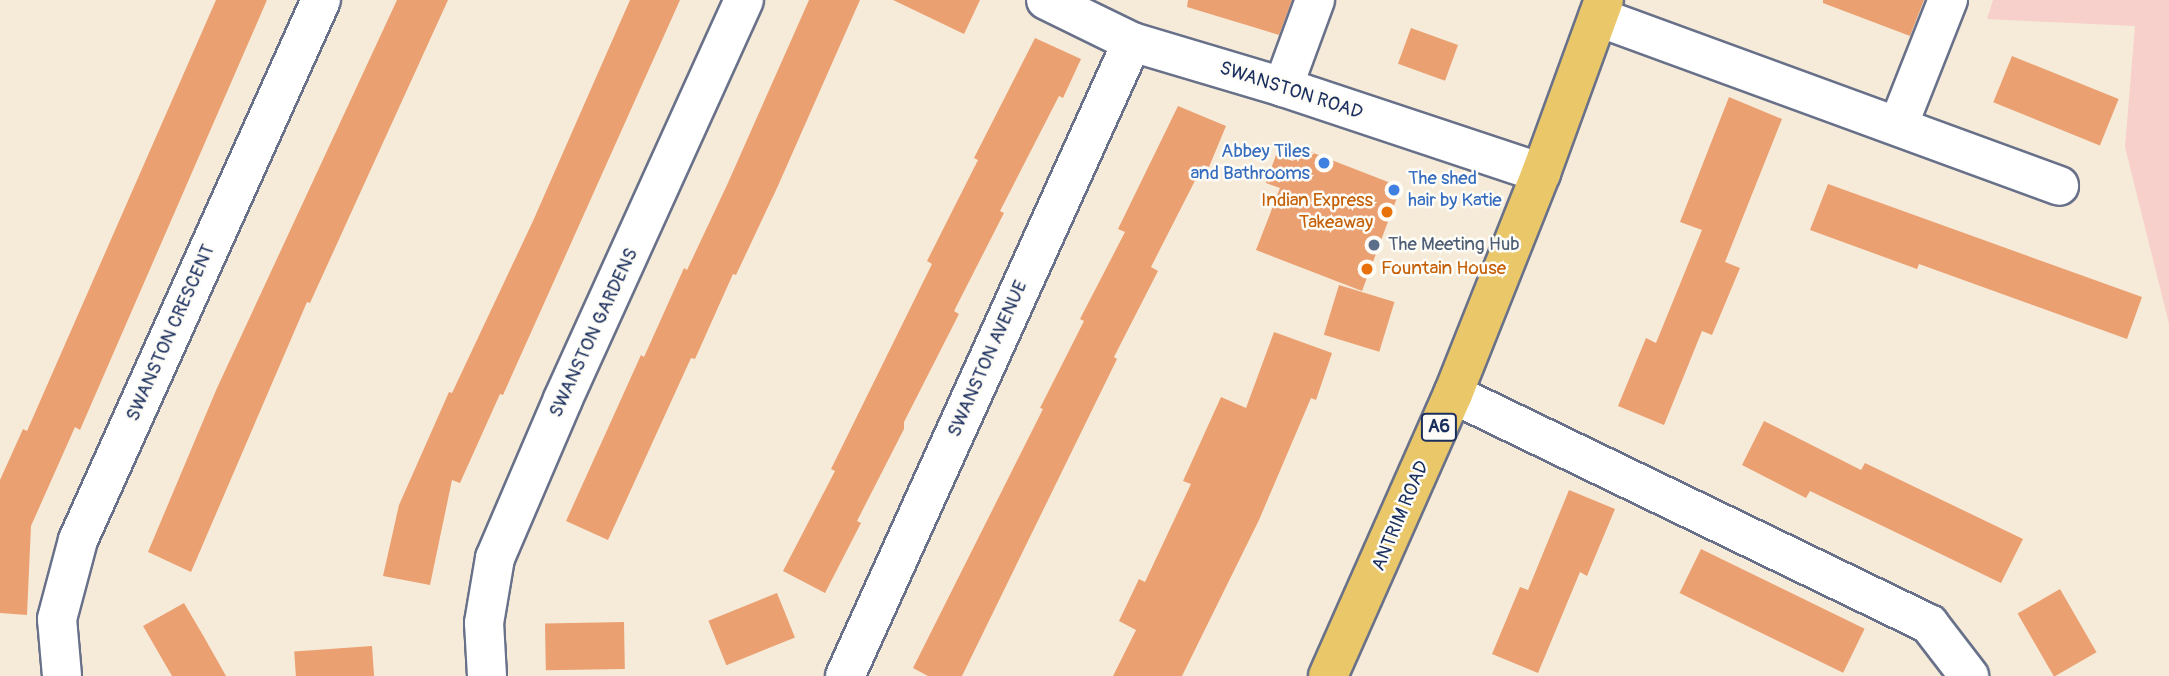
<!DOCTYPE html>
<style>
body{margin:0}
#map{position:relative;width:2169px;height:676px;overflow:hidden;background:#f6ebd8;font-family:Pangolin,sans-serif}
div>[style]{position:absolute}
.built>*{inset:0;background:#f7d0cb}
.building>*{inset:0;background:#eba072;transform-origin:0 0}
.roads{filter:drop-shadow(2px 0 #687189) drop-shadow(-2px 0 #687189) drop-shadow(0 2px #687189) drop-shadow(0 -2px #687189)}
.minor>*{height:38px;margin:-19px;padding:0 19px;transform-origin:19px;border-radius:19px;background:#fff}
.major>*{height:38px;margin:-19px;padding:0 19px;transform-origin:19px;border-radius:19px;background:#eac769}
.dots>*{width:19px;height:19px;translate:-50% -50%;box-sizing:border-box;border:4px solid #fdfcf7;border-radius:50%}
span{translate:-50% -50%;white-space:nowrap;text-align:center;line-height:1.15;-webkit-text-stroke:5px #fdfcf7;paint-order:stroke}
.shield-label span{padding:2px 5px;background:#fdfcf7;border:2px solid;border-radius:5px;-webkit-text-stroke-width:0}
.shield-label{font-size:18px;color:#1b2f5e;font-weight:700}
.street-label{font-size:19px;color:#1b2f5e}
.shop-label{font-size:19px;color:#366cbe}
.right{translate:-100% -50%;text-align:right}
.left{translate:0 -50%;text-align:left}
.food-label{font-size:19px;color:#c56008}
.service-label{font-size:19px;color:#4e5e75}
</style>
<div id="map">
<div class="built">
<i style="clip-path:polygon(1993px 0,2169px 0,2169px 324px,2125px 147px,2135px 26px,1987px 19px)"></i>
</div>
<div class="building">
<i style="clip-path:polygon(216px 0,267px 0,80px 430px,75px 427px,31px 526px,27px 615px,0 613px,0 480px,23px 429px,27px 431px)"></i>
<i style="clip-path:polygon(397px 0,448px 0,310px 303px,307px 302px,191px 572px,148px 552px,217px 388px)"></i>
<i style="clip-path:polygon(630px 0,680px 0,503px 395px,500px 394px,460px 483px,452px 480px,430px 585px,383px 576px,399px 505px,449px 392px,452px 393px,533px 221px)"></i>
<i style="clip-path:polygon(809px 0,860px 0,777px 188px,736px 275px,733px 274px,695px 359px,691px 358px,608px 540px,566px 521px,641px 355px,644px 357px,684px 268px,687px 270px,727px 185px)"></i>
<i style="clip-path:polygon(893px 0,980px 0,964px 34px)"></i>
<i style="clip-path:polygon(1188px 0,1292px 0,1279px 35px,1187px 7px)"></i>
<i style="clip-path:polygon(1823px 0,1924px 0,1910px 36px,1823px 3px)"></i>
<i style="left:1411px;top:28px;width:50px;height:38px;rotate:20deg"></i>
<i style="clip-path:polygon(1035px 38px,1081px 59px,1063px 98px,1059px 96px,1000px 211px,1004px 213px,954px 311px,959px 314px,904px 422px,904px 429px,857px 521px,861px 523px,825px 593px,783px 571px,835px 471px,831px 469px,932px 264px,927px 261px,978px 160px,974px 158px)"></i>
<i style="left:2012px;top:56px;width:115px;height:50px;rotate:22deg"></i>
<i style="clip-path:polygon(1729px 97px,1782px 119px,1725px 262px,1740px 268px,1712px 335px,1702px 331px,1664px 425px,1618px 406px,1646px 338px,1656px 343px,1702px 230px,1680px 222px)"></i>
<i style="clip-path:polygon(1178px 106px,1226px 126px,1209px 167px,1203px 165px,1151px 267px,1158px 271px,1114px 357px,1117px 359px,962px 676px,928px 676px,913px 668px,1043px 409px,1040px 408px,1084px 321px,1080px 319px,1125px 232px,1118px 229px)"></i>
<i style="clip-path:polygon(1298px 147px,1401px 187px,1362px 291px,1256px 250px,1280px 188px,1266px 183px,1276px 155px,1293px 161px)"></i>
<i style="clip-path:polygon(1828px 184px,2142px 297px,2127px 339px,1919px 264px,1917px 269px,1810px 230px)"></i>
<i style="left:1339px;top:285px;width:58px;height:52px;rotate:17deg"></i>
<i style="clip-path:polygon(1274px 332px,1332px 353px,1316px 400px,1311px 398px,1259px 520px,1182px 676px,1113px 676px,1136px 630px,1119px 621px,1139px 579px,1145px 582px,1191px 484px,1183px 481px,1221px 397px,1246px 408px)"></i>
<i style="clip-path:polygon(1764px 421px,1861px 470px,1865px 463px,2023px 539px,2001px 583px,1810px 491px,1806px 498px,1742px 465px)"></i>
<i style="clip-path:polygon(1569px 490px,1615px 509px,1587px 576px,1580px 572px,1538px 673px,1492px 654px,1520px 587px,1528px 590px)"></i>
<i style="left:1701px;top:549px;width:182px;height:49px;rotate:26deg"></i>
<i style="left:2060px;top:589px;width:73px;height:49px;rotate:60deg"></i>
<i style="left:777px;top:593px;width:48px;height:74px;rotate:68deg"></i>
<i style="clip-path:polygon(184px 603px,204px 637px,226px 676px,172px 676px,143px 626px)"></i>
<i style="left:624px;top:622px;width:47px;height:79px;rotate:89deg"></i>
<i style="left:372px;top:646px;width:30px;height:78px;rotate:86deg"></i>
</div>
<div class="roads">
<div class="minor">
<i style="left:1046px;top:0;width:96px;rotate:26deg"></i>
<i style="left:1132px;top:42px;width:158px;rotate:16.6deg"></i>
<i style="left:1283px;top:87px;width:272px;rotate:18.4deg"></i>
<i style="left:1598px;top:17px;width:491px;rotate:20.1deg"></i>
<i style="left:1283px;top:87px;width:93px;rotate:-69.8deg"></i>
<i style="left:1898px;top:126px;width:136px;rotate:-68.4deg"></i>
<i style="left:1453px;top:394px;width:529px;rotate:25.79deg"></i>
<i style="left:1929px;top:624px;width:66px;rotate:52.4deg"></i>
<i style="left:62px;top:676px;width:57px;rotate:-95deg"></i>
<i style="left:57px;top:619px;width:82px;rotate:-75.1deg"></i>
<i style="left:78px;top:540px;width:592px;rotate:-65.77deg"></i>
<i style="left:487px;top:676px;width:53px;rotate:-93.2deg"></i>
<i style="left:484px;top:623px;width:66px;rotate:-80.4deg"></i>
<i style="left:495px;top:558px;width:173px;rotate:-66.8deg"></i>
<i style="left:563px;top:399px;width:438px;rotate:-65.6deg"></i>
<i style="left:845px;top:676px;width:696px;rotate:-65.64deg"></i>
</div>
<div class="major">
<i style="left:1328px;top:676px;width:308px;rotate:-66.1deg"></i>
<i style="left:1453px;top:394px;width:238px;rotate:-68.3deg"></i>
<i style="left:1541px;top:173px;width:184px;rotate:-70deg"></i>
</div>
</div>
<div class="dots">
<i style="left:1324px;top:163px;background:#3f7fe0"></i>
<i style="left:1394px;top:190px;background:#3f7fe0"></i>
<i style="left:1387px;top:212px;background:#e8710a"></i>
<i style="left:1374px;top:245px;background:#5c6f8a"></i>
<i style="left:1367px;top:269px;background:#e8710a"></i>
</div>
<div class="shield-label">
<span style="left:1439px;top:427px">A6</span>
</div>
<div class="street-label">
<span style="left:1291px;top:91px;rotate:18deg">SWANSTON ROAD</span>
<span style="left:171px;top:333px;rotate:-66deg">SWANSTON CRESCENT</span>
<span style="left:594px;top:333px;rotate:-65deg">SWANSTON GARDENS</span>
<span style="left:988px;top:359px;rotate:-66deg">SWANSTON AVENUE</span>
<span style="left:1401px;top:516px;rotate:-67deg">ANTRIM ROAD</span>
</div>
<div class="shop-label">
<span class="right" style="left:1310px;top:163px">Abbey Tiles<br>and Bathrooms</span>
<span class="left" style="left:1408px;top:190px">The shed<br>hair by Katie</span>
</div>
<div class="food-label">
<span class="right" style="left:1373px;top:212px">Indian Express<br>Takeaway</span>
<span class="left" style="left:1381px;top:269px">Fountain House</span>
</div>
<div class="service-label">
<span class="left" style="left:1388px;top:245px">The Meeting Hub</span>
</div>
</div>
